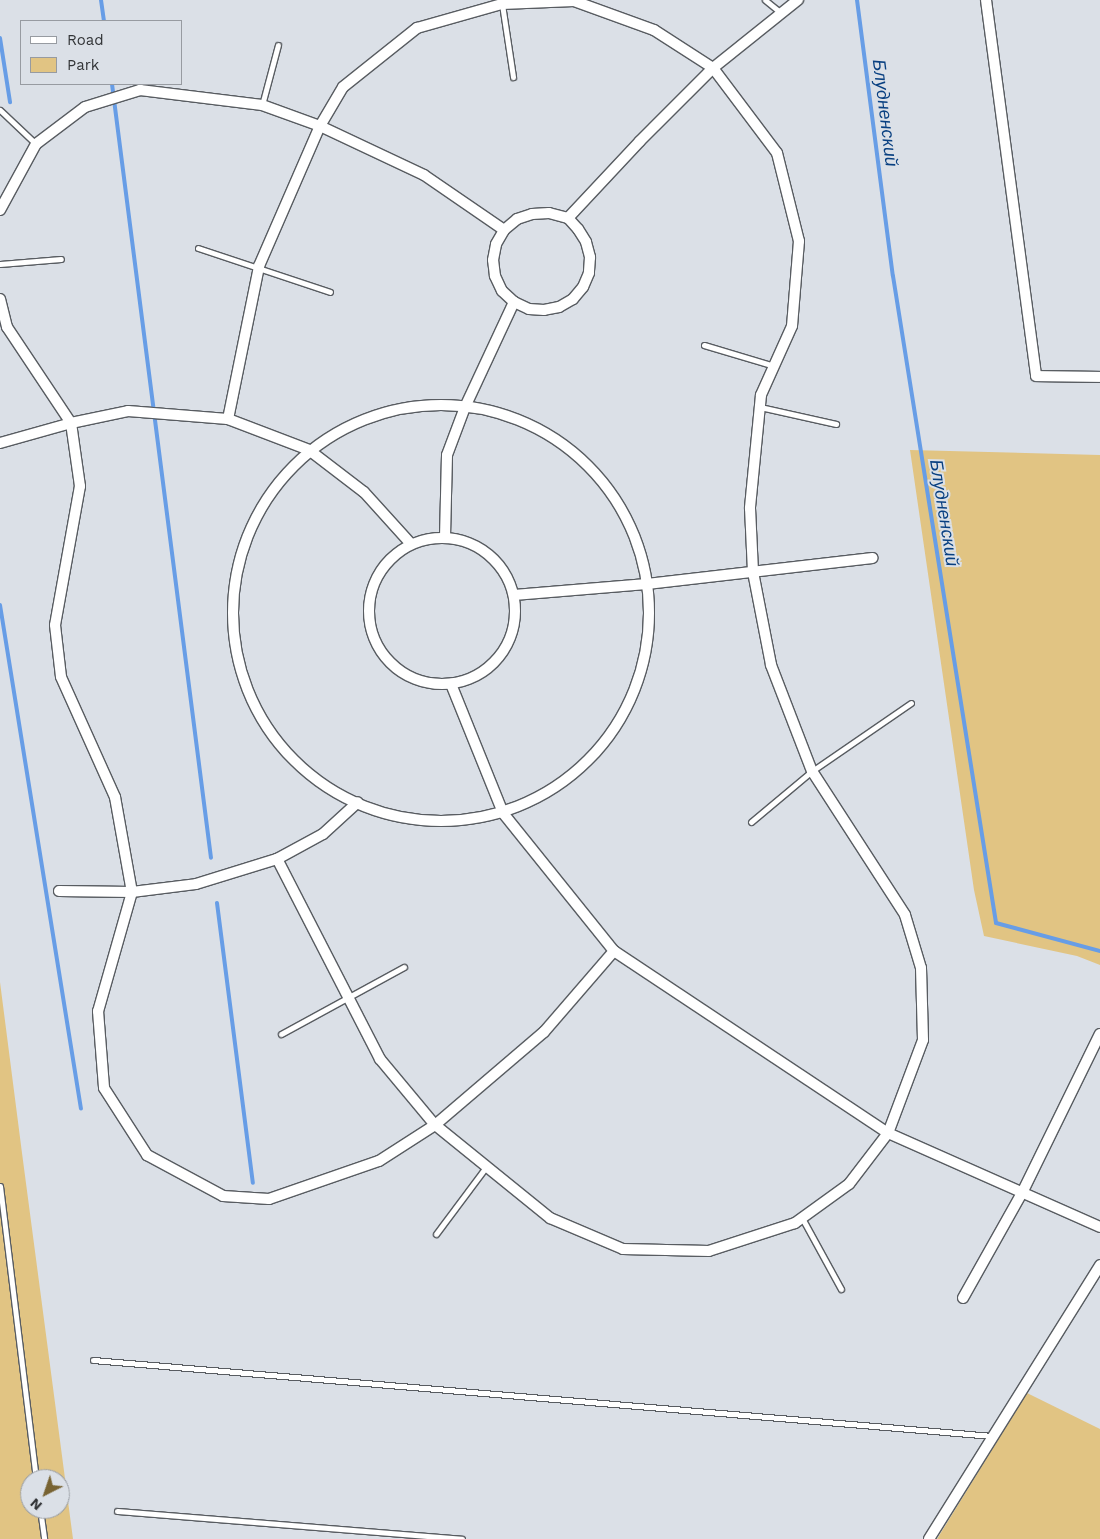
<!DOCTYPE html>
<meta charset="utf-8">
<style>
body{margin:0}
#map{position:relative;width:1100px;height:1539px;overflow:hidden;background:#dbe0e7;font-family:"Work Sans",sans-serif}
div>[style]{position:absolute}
.green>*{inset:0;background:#e1c483}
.stream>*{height:4px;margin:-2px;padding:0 2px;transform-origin:2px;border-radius:2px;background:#679de6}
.roads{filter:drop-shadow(1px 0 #585c61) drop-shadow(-1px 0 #585c61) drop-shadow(0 1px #585c61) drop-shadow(0 -1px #585c61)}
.lane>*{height:5px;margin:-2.5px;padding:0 2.5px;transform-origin:2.5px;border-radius:2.5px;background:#fff}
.street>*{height:10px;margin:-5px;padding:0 5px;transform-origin:5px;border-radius:5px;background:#fff}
.street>.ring{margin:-5px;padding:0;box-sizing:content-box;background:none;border:10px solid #fff;border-radius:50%}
span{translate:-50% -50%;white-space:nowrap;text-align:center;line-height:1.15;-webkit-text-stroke:4px #dbe0e7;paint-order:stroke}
.water-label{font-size:18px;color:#094081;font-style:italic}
.legend{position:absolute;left:20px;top:20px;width:162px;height:65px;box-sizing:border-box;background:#dbe0e7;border:1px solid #979ba1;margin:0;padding:6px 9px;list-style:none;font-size:15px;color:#323437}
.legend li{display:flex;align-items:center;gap:10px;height:25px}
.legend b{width:25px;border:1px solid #979ba1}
.north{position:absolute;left:20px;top:1469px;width:50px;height:50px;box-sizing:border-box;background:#dbe0e7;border:1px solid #979ba1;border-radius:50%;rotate:221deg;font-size:14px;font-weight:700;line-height:20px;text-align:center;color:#323437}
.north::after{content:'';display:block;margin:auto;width:18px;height:22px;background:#786332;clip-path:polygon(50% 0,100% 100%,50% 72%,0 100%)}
</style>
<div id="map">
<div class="green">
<i style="clip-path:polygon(910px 450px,1100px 455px,1100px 965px,1077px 956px,984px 936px,974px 890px)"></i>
<i style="clip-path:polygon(evenodd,0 982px,22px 1153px,73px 1539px,0 1539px,0 982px,30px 1479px,60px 1479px,60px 1509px,30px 1509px,30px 1479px)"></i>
<i style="clip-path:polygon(1027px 1393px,1100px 1429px,1100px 1539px,937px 1539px)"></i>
</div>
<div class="stream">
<i style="left:101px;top:0;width:21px;rotate:82deg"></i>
<i style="left:857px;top:0;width:278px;rotate:82.6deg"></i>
<i style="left:893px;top:276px;width:655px;rotate:80.95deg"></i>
<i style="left:996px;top:923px;width:108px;rotate:15.1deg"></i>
<i style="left:0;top:38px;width:65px;rotate:81.1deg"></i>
<i style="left:112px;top:84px;width:780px;rotate:82.71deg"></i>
<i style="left:0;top:605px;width:510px;rotate:80.87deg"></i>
<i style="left:217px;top:903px;width:282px;rotate:82.7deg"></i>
</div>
<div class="roads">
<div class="lane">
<i style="left:765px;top:0;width:21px;rotate:39deg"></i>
<i style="left:502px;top:4px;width:74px;rotate:81.4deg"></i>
<i style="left:262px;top:105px;width:62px;rotate:-75.1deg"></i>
<i style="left:0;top:110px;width:50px;rotate:43.4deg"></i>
<i style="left:198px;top:248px;width:139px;rotate:18.4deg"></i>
<i style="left:0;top:264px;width:61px;rotate:-4.7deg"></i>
<i style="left:704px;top:345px;width:73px;rotate:16.7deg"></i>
<i style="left:760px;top:407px;width:78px;rotate:12.6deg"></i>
<i style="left:751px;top:822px;width:80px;rotate:-39.9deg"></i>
<i style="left:812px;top:771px;width:120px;rotate:-34.5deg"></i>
<i style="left:281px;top:1034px;width:140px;rotate:-28.6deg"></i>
<i style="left:0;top:1186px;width:295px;rotate:83deg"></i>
<i style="left:802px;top:1218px;width:81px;rotate:61.2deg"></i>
<i style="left:436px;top:1234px;width:84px;rotate:-53.3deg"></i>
<i style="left:93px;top:1360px;width:902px;rotate:4.83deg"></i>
<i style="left:40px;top:1509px;width:30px;rotate:82deg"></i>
<i style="left:117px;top:1511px;width:346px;rotate:4.6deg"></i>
</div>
<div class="street">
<i style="left:986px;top:0;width:379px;rotate:82.4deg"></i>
<i style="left:1036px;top:376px;width:64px;rotate:0.9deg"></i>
<i style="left:0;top:210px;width:75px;rotate:-61.4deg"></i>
<i style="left:36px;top:144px;width:61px;rotate:-37.1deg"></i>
<i style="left:85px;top:107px;width:58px;rotate:-17.2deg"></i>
<i style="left:140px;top:90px;width:123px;rotate:7deg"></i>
<i style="left:262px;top:105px;width:62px;rotate:19.9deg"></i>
<i style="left:320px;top:126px;width:115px;rotate:25.2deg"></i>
<i style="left:424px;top:175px;width:97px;rotate:34.5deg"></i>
<i style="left:549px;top:213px;width:20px;rotate:15deg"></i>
<i style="left:568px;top:218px;width:15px;rotate:48deg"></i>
<i style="left:578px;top:229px;width:15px;rotate:58deg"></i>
<i style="left:586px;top:242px;width:16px;rotate:75deg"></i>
<i style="left:590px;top:257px;width:16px;rotate:94deg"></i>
<i style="left:589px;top:273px;width:15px;rotate:113deg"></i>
<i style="left:583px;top:287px;width:16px;rotate:130deg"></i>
<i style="left:573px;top:299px;width:16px;rotate:150deg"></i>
<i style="left:559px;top:307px;width:15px;rotate:169deg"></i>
<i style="left:544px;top:310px;width:15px;rotate:-176deg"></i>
<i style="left:529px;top:309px;width:17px;rotate:-155deg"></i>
<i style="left:514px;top:302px;width:16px;rotate:-137deg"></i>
<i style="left:502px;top:291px;width:17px;rotate:-115deg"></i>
<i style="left:495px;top:276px;width:16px;rotate:-97deg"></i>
<i style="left:493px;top:260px;width:16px;rotate:-79deg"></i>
<i style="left:496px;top:244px;width:16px;rotate:-60deg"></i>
<i style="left:504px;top:230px;width:17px;rotate:-40deg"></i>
<i style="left:517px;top:219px;width:16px;rotate:-18deg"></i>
<i style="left:532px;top:214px;width:17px;rotate:-3deg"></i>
<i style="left:568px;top:218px;width:105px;rotate:-46.9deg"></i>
<i style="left:640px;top:141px;width:103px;rotate:-45deg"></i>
<i style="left:713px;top:68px;width:109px;rotate:-38.7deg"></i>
<i style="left:0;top:299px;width:29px;rotate:76deg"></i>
<i style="left:7px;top:327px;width:115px;rotate:56.3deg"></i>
<i style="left:71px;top:423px;width:64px;rotate:81.9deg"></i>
<i style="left:80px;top:486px;width:141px;rotate:100.2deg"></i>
<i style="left:55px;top:625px;width:52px;rotate:83.4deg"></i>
<i style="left:61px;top:677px;width:132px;rotate:65.8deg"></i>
<i style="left:115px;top:797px;width:97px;rotate:79.9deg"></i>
<i style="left:132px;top:892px;width:124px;rotate:105.9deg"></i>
<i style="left:98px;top:1011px;width:77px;rotate:85.5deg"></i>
<i style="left:104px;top:1088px;width:80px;rotate:57.3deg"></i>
<i style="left:147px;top:1155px;width:86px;rotate:28.3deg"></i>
<i style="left:223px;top:1196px;width:46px;rotate:3.7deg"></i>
<i style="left:269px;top:1199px;width:116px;rotate:-19.1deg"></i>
<i style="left:379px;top:1161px;width:67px;rotate:-32.7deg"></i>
<i style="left:435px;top:1125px;width:143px;rotate:-40.5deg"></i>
<i style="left:544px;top:1032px;width:107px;rotate:-49.2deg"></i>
<i class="ring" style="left:233px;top:405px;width:406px;height:406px"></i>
<i style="left:228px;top:419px;width:156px;rotate:-78.5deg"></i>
<i style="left:259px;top:266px;width:153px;rotate:-66.5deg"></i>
<i style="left:320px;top:126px;width:45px;rotate:-59.5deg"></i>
<i style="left:343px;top:87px;width:95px;rotate:-38.6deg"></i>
<i style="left:417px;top:28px;width:88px;rotate:-15.8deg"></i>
<i style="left:502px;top:4px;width:72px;rotate:-2.4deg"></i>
<i style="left:574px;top:1px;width:85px;rotate:19.9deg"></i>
<i style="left:654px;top:30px;width:70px;rotate:32.8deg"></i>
<i style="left:713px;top:68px;width:106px;rotate:53deg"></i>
<i style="left:777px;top:153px;width:91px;rotate:76deg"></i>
<i style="left:799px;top:241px;width:85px;rotate:94.7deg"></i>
<i style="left:792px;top:326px;width:76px;rotate:114.2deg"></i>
<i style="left:761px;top:395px;width:114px;rotate:95.6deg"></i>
<i style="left:750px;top:508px;width:64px;rotate:87.3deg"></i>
<i style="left:753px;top:572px;width:95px;rotate:79deg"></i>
<i style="left:771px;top:665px;width:114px;rotate:68.9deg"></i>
<i style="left:812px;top:771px;width:171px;rotate:57.1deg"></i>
<i style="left:905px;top:915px;width:55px;rotate:73.2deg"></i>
<i style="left:921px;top:968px;width:72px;rotate:88.4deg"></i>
<i style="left:923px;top:1040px;width:99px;rotate:110.6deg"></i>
<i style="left:888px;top:1133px;width:64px;rotate:127.4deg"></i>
<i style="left:849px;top:1184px;width:67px;rotate:144.2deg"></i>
<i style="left:795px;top:1223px;width:90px;rotate:162deg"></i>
<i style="left:709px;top:1251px;width:86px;rotate:-178.7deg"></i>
<i style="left:623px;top:1249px;width:79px;rotate:-157deg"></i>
<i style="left:550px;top:1218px;width:148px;rotate:-141deg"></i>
<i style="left:435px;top:1125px;width:86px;rotate:-129.8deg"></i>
<i style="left:380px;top:1059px;width:225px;rotate:-117.2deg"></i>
<i style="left:0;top:443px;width:74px;rotate:-15.7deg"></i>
<i style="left:71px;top:423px;width:58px;rotate:-11.9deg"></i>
<i style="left:128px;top:411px;width:100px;rotate:4.6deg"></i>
<i style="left:228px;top:419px;width:87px;rotate:20.9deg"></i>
<i style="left:309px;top:450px;width:69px;rotate:37.4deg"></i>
<i style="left:364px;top:492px;width:70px;rotate:47.9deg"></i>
<i style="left:445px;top:537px;width:82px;rotate:-88.6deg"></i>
<i style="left:447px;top:455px;width:51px;rotate:-69.4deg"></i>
<i style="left:465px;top:407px;width:116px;rotate:-65deg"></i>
<i class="ring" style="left:369px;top:538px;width:136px;height:136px"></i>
<i style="left:514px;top:595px;width:133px;rotate:-4.7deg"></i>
<i style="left:647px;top:584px;width:227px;rotate:-6.6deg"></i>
<i style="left:451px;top:684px;width:139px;rotate:68deg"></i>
<i style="left:503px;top:813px;width:177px;rotate:51.2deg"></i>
<i style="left:614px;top:951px;width:329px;rotate:33.6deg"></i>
<i style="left:888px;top:1133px;width:232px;rotate:23.9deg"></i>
<i style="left:59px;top:891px;width:73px;rotate:0.8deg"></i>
<i style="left:132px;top:892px;width:64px;rotate:-7.1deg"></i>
<i style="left:196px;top:884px;width:85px;rotate:-17.2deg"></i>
<i style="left:277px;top:859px;width:52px;rotate:-28.5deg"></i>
<i style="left:323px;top:834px;width:47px;rotate:-42.4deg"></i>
<i style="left:963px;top:1298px;width:120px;rotate:-60.7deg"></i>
<i style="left:1022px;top:1193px;width:177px;rotate:-63.9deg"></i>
<i style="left:929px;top:1539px;width:323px;rotate:-58deg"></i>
</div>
</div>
<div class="water-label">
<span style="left:885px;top:113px;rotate:83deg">Блудненский</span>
<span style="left:944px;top:513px;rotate:81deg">Блудненский</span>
</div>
<ul class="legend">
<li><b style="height:6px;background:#fff"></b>Road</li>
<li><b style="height:14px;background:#e1c483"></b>Park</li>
</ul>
<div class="north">N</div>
</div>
